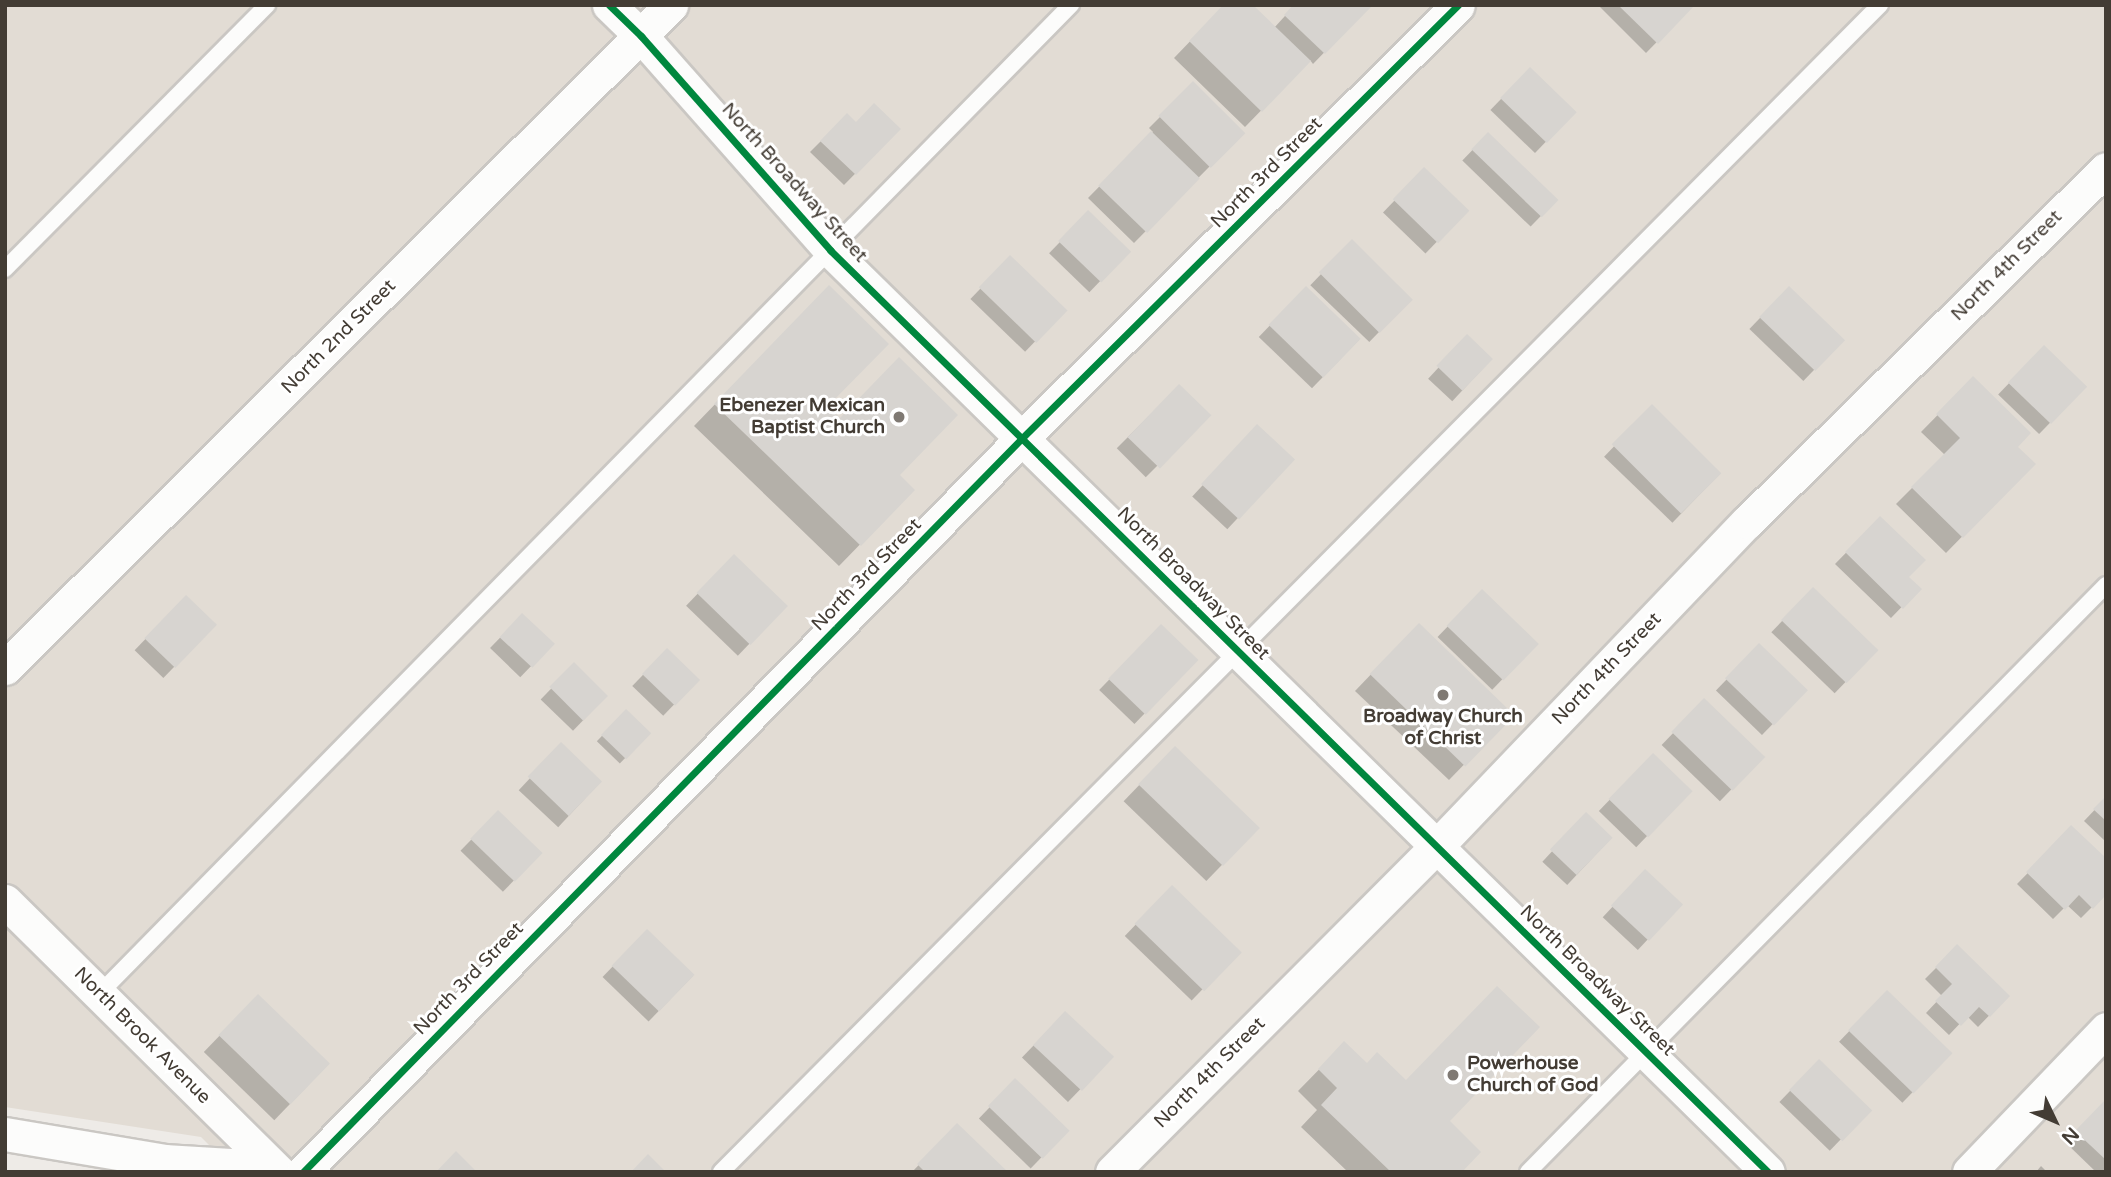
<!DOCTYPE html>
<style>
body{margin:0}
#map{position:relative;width:2111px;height:1177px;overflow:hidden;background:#eeebe7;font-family:"Varela Round",sans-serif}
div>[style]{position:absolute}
.residential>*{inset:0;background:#e2dcd4}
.shadow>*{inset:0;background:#0003;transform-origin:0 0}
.building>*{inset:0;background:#d7d4d0;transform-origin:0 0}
.roads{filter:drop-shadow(2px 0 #cac7c3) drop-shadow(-2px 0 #cac7c3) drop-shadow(0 2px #cac7c3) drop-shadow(0 -2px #cac7c3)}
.lane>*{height:16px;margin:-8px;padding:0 8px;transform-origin:8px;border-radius:8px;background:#fcfcfb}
.street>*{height:33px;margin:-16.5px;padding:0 16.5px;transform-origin:16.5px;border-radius:16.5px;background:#fcfcfb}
.cycleway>*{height:7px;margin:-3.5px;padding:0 3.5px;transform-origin:3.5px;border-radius:3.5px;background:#00873e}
.dots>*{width:19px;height:19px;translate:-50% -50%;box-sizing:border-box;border:4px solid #fff;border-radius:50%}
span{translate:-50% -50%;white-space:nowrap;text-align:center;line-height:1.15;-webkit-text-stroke:6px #fff;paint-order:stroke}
.street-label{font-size:19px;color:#433c34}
.poi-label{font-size:19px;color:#433c34;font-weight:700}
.right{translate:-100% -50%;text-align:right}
.left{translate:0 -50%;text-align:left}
.frame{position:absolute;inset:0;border:7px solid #433c34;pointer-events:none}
.north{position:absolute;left:2020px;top:1086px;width:70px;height:70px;-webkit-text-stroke:5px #fff;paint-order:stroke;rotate:134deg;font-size:19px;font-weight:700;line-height:28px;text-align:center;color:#433c34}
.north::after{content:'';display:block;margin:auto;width:24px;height:32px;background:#433c34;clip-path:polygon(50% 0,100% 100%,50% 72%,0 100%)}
</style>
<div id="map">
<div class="residential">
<i style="clip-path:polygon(5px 5px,2106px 5px,2106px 1172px,236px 1172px,201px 1137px,5px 1107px)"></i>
</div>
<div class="shadow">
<i style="clip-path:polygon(1225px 5px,1274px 28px,1295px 5px,1370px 5px,1313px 64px,1310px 60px,1245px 127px,1174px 58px)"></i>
<i style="clip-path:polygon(1598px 5px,1693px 5px,1646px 53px)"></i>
<i style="left:1530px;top:69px;width:62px;height:57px;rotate:44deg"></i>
<i style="clip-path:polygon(1193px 84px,1210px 166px,1134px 243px,1088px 198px,1153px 132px,1149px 128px)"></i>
<i style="clip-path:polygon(847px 115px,856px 124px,899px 129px,844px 185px,810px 152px)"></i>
<i style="left:1488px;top:134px;width:95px;height:37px;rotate:44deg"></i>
<i style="left:1424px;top:170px;width:59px;height:59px;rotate:44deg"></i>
<i style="left:1088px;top:213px;width:56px;height:56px;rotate:44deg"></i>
<i style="left:1352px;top:242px;width:82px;height:60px;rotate:44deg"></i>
<i style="left:1010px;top:258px;width:76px;height:57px;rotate:44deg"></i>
<i style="left:1306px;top:288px;width:74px;height:68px;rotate:44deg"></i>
<i style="left:1789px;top:288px;width:75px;height:57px;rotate:44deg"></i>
<i style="clip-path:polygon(808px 308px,826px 406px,913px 490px,839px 566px,694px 426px)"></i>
<i style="left:1467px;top:337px;width:33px;height:57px;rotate:43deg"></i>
<i style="left:2044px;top:347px;width:57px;height:66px;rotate:44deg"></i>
<i style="clip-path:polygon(1973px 379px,2016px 447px,2033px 464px,1946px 553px,1896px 504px,1945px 455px,1921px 432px)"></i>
<i style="left:1179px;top:386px;width:41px;height:88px;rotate:45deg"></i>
<i style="left:1652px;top:407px;width:95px;height:69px;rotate:44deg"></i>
<i style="left:1257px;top:427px;width:48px;height:95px;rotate:43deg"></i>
<i style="clip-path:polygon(1880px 518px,1907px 577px,1919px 589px,1891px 618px,1835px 564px)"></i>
<i style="left:734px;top:556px;width:72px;height:69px;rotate:44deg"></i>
<i style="left:1813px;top:589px;width:88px;height:60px;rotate:44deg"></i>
<i style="left:1482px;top:591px;width:76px;height:64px;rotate:44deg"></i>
<i style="left:186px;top:597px;width:40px;height:74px;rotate:44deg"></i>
<i style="left:522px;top:615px;width:42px;height:46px;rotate:44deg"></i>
<i style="left:1161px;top:626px;width:49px;height:89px;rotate:44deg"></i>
<i style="clip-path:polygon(1402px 642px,1512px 715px,1449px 780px,1355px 691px)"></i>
<i style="left:1759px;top:646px;width:64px;height:62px;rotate:44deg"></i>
<i style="left:667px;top:650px;width:43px;height:50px;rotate:44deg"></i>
<i style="left:574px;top:665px;width:45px;height:48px;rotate:44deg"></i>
<i style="left:1704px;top:701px;width:81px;height:61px;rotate:44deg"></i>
<i style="left:626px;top:711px;width:32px;height:42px;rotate:44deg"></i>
<i style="left:561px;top:745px;width:54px;height:62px;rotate:43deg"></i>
<i style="left:1175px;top:748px;width:115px;height:74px;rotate:44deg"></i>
<i style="left:1653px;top:755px;width:52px;height:78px;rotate:44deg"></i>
<i style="clip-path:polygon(2106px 798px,2106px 842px,2084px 821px)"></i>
<i style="left:498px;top:812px;width:59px;height:54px;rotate:44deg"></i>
<i style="left:1586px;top:815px;width:34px;height:64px;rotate:43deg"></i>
<i style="clip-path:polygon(2072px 828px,2106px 893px,2081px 918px,2067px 905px,2053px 919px,2017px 884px)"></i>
<i style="left:1645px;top:872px;width:48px;height:62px;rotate:43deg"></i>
<i style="left:1172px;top:887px;width:93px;height:68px;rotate:44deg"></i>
<i style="left:647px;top:931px;width:64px;height:64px;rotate:44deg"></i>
<i style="clip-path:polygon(1957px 947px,2008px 996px,1978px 1027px,1967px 1016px,1949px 1035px,1926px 1013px,1942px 996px,1925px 979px)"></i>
<i style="left:1887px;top:992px;width:88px;height:69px;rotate:44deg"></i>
<i style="left:258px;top:996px;width:98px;height:78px;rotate:44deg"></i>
<i style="left:1065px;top:1013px;width:64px;height:62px;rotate:44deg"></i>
<i style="clip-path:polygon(1344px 1044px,1367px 1065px,1447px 1121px,1460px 1172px,1348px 1172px,1301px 1127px,1317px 1110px,1298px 1091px)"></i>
<i style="left:1819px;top:1061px;width:70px;height:57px;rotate:44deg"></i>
<i style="left:1015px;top:1081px;width:72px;height:52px;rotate:44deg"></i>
<i style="clip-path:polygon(2106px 1102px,2106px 1172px,2096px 1172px,2066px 1143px)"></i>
<i style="clip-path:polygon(957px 1125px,1005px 1172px,912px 1172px)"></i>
<i style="clip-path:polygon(2041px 1166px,2047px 1172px,2036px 1172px)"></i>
</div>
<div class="building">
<i style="clip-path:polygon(1223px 5px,1253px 5px,1311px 61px,1262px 112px,1189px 41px)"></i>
<i style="clip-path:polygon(1293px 5px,1373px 5px,1325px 54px,1284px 15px)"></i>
<i style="clip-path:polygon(1618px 5px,1695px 5px,1658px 44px)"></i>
<i style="left:1530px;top:67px;width:65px;height:43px;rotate:44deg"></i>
<i style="left:1193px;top:81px;width:74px;height:49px;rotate:45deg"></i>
<i style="clip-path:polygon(874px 103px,901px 129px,856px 175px,820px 141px,847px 113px,856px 122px)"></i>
<i style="left:1151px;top:131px;width:68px;height:76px;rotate:44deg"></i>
<i style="left:1488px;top:132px;width:98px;height:24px;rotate:44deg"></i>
<i style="left:1424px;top:167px;width:63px;height:45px;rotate:44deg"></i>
<i style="left:1088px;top:210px;width:60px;height:43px;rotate:44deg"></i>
<i style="left:1352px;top:239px;width:86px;height:47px;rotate:45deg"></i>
<i style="left:1010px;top:255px;width:80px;height:45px;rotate:44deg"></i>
<i style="clip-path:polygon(829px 285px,889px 344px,828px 406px,840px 418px,899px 357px,958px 415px,900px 475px,915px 490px,861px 546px,714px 404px)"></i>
<i style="left:1306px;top:286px;width:76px;height:54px;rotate:44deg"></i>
<i style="left:1789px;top:286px;width:78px;height:43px;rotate:44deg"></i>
<i style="left:1467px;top:334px;width:36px;height:44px;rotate:44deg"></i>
<i style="left:2044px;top:345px;width:60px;height:52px;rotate:44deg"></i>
<i style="clip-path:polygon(1973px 376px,2031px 433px,2018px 447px,2036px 464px,1963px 538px,1911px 487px,1960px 438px,1936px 414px)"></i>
<i style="left:1179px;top:384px;width:45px;height:74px;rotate:44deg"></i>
<i style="left:1652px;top:404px;width:98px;height:57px;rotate:45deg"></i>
<i style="left:1257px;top:424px;width:52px;height:82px;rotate:43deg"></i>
<i style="clip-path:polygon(1880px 516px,1926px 560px,1909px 577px,1922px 589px,1903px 609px,1845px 552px)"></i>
<i style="left:734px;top:554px;width:75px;height:54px;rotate:44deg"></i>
<i style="left:1813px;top:587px;width:91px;height:46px;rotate:44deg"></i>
<i style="left:1482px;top:589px;width:79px;height:51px;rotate:44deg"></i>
<i style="left:186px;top:595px;width:43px;height:60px;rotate:44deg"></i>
<i style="left:522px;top:613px;width:45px;height:33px;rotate:43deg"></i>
<i style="left:1419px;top:623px;width:133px;height:71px;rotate:44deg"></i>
<i style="left:1161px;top:624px;width:52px;height:76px;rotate:44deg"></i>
<i style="left:1759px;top:643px;width:68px;height:49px;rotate:44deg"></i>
<i style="left:667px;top:648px;width:46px;height:36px;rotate:44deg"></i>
<i style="left:574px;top:662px;width:48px;height:35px;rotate:45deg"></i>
<i style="left:1704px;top:698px;width:85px;height:47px;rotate:44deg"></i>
<i style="left:626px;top:709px;width:35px;height:36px;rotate:44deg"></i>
<i style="left:561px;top:742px;width:57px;height:48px;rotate:44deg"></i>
<i style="left:1175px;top:746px;width:118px;height:53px;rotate:44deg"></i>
<i style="left:1653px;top:753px;width:55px;height:64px;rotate:44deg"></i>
<i style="clip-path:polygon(2106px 796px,2106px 821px,2093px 809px)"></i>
<i style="left:498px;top:810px;width:62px;height:40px;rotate:44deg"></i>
<i style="left:1586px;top:812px;width:37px;height:52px;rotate:44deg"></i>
<i style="clip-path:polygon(2071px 825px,2106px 858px,2106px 895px,2093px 909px,2079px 895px,2065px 910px,2026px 872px)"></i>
<i style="left:1645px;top:869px;width:52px;height:50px;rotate:43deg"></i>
<i style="left:1172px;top:885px;width:97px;height:54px;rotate:44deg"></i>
<i style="left:647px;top:929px;width:66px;height:51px;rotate:44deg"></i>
<i style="clip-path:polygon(1957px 944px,2010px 996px,1990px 1017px,1979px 1007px,1961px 1026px,1935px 1001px,1952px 984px,1935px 967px)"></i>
<i style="clip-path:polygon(1497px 986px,1540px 1027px,1450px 1121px,1481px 1152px,1462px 1172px,1391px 1172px,1321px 1105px,1337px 1088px,1318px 1069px,1344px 1041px,1367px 1063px,1377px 1052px,1406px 1080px)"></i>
<i style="left:1887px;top:990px;width:91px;height:56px;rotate:44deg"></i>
<i style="left:258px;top:994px;width:100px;height:57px;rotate:44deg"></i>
<i style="left:1065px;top:1011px;width:67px;height:47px;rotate:43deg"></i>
<i style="left:1819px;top:1059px;width:74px;height:43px;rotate:44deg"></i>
<i style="left:1015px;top:1078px;width:76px;height:39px;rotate:44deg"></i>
<i style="clip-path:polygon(2106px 1099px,2106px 1160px,2075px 1131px)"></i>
<i style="clip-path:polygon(957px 1123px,1008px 1172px,925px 1172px,917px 1164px)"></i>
<i style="clip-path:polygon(456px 1151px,477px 1172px,436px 1172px)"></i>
<i style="clip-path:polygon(648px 1154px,666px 1172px,631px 1172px)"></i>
</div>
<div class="roads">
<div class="lane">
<i style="left:5px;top:269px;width:372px;rotate:-45.2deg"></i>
<i style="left:99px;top:994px;width:1387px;rotate:-45.5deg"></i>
<i style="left:721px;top:1172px;width:1645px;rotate:-45.2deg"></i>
<i style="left:1528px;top:1172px;width:824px;rotate:-45.44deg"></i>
</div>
<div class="street">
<i style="left:609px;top:5px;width:45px;rotate:44.1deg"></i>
<i style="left:641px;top:36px;width:286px;rotate:48.5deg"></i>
<i style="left:830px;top:250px;width:1315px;rotate:44.51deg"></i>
<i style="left:5px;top:668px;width:940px;rotate:-44.87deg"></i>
<i style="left:5px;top:901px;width:385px;rotate:44.7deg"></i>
<i style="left:5px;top:1134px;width:161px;rotate:9.6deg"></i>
<i style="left:164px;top:1161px;width:83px;rotate:3.4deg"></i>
<i style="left:247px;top:1166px;width:16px;rotate:22deg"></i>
<i style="left:303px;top:1172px;width:1027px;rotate:-45.59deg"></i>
<i style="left:1022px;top:438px;width:614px;rotate:-44.8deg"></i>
<i style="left:1112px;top:1172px;width:460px;rotate:-45.1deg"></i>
<i style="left:1437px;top:846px;width:448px;rotate:-46.3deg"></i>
<i style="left:1747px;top:522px;width:503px;rotate:-44.52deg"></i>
<i style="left:1969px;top:1172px;width:198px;rotate:-46.2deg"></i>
</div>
</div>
<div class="cycleway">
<i style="left:609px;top:5px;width:45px;rotate:44.1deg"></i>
<i style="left:641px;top:36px;width:286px;rotate:48.5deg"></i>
<i style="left:830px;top:250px;width:1315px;rotate:44.51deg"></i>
<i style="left:303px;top:1172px;width:1027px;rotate:-45.59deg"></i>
<i style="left:1022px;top:438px;width:614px;rotate:-44.8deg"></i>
</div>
<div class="dots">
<i style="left:899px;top:417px;background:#7f7973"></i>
<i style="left:1443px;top:695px;background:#7f7973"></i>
<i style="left:1453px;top:1075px;background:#7f7973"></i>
</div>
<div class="street-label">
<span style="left:1267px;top:173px;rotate:-45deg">North 3rd Street</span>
<span style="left:794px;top:183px;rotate:48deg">North Broadway Street</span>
<span style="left:2007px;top:266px;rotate:-45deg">North 4th Street</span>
<span style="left:339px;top:337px;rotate:-45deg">North 2nd Street</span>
<span style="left:867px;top:575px;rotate:-46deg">North 3rd Street</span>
<span style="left:1193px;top:584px;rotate:45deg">North Broadway Street</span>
<span style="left:1607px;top:669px;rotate:-46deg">North 4th Street</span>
<span style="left:469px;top:979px;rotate:-46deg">North 3rd Street</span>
<span style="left:1597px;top:981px;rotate:44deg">North Broadway Street</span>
<span style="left:142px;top:1036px;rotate:45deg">North Brook Avenue</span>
<span style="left:1210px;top:1073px;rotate:-45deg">North 4th Street</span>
</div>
<div class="poi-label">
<span class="right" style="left:885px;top:417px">Ebenezer Mexican<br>Baptist Church</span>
<span style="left:1443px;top:728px">Broadway Church<br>of Christ</span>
<span class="left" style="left:1467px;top:1075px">Powerhouse<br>Church of God</span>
</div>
<div class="frame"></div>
<div class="north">N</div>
</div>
